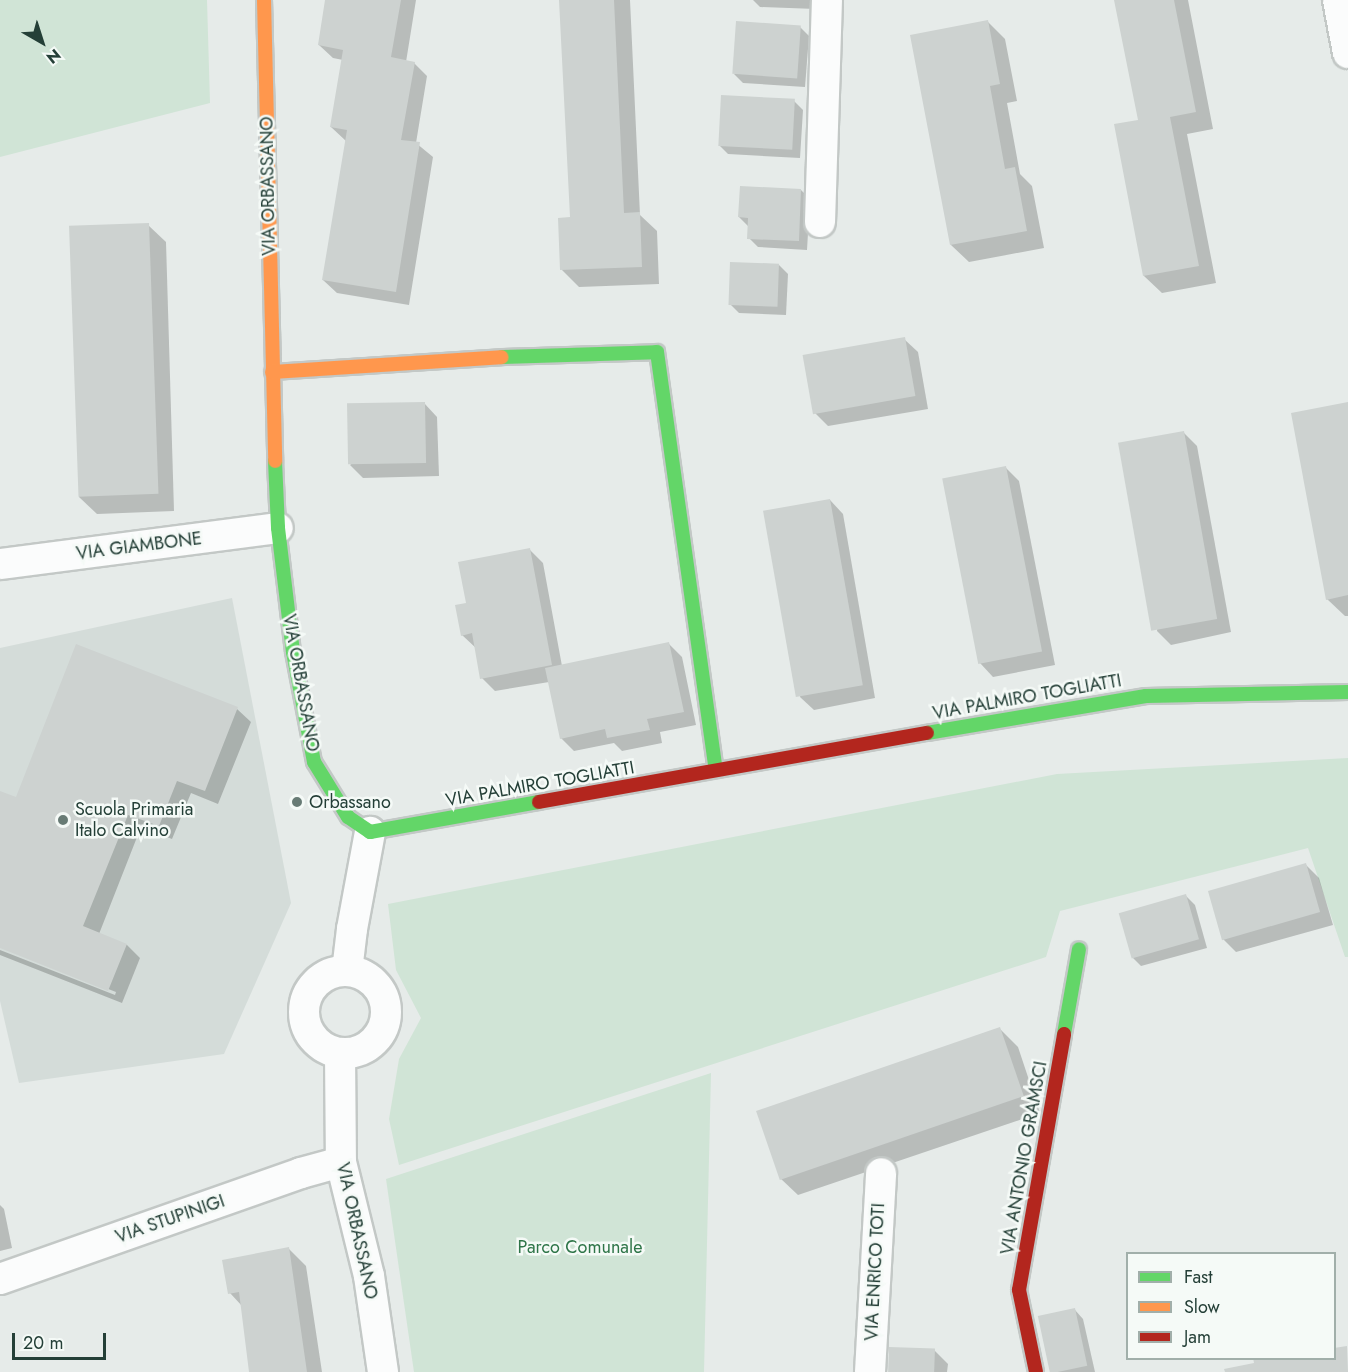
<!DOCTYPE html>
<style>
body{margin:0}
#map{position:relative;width:1348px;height:1372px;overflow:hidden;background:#e6ebe9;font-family:Jost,sans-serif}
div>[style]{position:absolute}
.built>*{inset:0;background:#d4dcd9}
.green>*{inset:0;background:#d0e4d6}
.shadow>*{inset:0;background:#0003}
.building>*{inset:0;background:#cdd2d0;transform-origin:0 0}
.roads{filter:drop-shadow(2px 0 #c3c8c6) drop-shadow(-2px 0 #c3c8c6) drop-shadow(0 2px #c3c8c6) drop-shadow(0 -2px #c3c8c6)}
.street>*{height:30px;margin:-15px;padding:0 15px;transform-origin:15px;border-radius:15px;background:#fbfcfc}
.street>.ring{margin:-15px;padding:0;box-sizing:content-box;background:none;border:30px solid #fbfcfc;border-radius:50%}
.fast>*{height:14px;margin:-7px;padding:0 7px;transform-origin:7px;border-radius:7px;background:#63d668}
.slow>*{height:14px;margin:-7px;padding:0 7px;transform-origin:7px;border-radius:7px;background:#ff974d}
.jam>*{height:14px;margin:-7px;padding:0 7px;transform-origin:7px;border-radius:7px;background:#b3261e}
.dots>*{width:16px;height:16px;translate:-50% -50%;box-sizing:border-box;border:3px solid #f5faf7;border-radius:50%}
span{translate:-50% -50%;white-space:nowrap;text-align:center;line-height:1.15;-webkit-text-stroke:5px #f5faf7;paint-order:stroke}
.street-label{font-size:18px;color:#243f37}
.poi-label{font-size:18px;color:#243f37}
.left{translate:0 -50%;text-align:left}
.park-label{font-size:18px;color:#2e7548}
.legend{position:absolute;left:1126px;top:1252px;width:210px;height:108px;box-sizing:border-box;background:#f5faf7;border:2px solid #a1afaa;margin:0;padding:8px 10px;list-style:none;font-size:18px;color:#243f37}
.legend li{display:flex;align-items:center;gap:12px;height:30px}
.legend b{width:30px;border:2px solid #a1afaa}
.north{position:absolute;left:12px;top:12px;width:60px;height:60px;-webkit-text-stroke:4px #f5faf7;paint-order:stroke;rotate:141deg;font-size:16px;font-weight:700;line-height:24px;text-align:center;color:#243f37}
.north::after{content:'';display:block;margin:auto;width:21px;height:27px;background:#243f37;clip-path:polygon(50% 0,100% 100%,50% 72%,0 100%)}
.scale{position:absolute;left:12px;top:1333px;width:94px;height:27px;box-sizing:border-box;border:3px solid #243f37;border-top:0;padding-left:8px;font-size:18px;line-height:21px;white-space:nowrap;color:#243f37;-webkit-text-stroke:4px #f5faf7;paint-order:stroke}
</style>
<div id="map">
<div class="built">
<i style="clip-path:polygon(232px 598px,291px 903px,224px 1054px,19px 1083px,0 1001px,0 648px)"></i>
</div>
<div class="green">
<i style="clip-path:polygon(0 0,207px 0,210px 103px,0 157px)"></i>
<i style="clip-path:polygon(1348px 758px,1348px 957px,1345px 957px,1308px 848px,1060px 911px,1046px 957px,399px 1165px,389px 1119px,399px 1059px,421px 1018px,396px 970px,388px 904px,1057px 774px)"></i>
<i style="clip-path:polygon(711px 1073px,704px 1372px,414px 1372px,386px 1179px)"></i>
</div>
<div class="shadow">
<i style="clip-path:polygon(327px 0,416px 0,406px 62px,414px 63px,427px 76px,416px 143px,433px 157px,409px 305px,337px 293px,323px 280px,346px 141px,331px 127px,343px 60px,333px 58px,319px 45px)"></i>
<i style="clip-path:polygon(561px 0,630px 0,640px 215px,657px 231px,659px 284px,579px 287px,562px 270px,571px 219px)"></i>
<i style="clip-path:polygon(753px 0,817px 0,816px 9px,760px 7px)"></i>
<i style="clip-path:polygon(1116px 0,1188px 0,1213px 129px,1187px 134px,1216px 283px,1162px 293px,1144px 276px,1139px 121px)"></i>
<i style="clip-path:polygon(987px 21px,1005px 39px,1017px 101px,1007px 103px,1020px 174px,1032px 186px,1044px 248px,969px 262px,951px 245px)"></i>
<i style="clip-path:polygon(800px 27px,809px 36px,805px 87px,743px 83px,734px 74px)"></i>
<i style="clip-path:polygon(794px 101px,803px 110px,800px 158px,728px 154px,719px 145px)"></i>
<i style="clip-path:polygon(801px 190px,810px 199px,807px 250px,758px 247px,749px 238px,748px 226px,739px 217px)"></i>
<i style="clip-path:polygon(148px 225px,166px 242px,174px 511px,97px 514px,79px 497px)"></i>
<i style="clip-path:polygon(779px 265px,788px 274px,786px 315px,739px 313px,730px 304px)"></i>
<i style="clip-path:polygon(904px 339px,918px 352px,928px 409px,828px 426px,815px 413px)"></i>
<i style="clip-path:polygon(424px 403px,437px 417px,439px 476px,363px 478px,350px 465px)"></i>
<i style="clip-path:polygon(1348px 404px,1348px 616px,1345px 616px,1327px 599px)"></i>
<i style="clip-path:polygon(1184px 433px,1197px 446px,1231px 632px,1171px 645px,1157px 631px)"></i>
<i style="clip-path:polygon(1005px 467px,1019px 481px,1055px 665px,993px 677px,980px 663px)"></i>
<i style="clip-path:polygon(830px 500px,843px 514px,875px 698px,814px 710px,800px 697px)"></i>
<i style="clip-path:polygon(530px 550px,543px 563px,562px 666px,668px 643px,682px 657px,696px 725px,660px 732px,662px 743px,622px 751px,614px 743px,574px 751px,561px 738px,549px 682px,495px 691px,482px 678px,477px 649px,462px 635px,468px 604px)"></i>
<i style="clip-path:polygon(77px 646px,237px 709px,251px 722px,218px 804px,191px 793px,172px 839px,141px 827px,99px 934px,127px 945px,140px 958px,122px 1003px,0 955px,0 950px,115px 995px,116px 992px,0 947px,0 793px,17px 799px)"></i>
<i style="clip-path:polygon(1306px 865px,1319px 878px,1333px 925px,1236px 952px,1223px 939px)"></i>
<i style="clip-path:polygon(1186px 896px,1195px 905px,1207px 948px,1141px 966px,1132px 957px)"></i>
<i style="clip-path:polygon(1000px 1029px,1018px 1047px,1040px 1113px,798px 1195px,780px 1178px)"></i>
<i style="clip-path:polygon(0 1205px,4px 1209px,12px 1248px,0 1251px)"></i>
<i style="clip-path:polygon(288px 1248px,306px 1266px,322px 1372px,251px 1372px,242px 1306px,230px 1293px)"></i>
<i style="clip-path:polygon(1075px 1310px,1083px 1319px,1095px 1372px,1051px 1372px)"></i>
<i style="clip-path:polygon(934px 1350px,948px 1364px,947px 1372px,889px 1372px)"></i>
</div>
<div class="building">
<i style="clip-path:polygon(325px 0,401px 0,391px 57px,415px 62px,401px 140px,420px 142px,396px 292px,322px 280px,347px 130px,330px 127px,343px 50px,318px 45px)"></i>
<i style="clip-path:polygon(559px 0,614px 0,624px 213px,640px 212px,642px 267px,560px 270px,558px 218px,570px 217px)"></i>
<i style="clip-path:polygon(1114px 0,1174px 0,1196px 112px,1170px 117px,1199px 266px,1143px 276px,1114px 124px,1138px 120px)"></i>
<i style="clip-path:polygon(988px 20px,1000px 84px,990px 86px,1005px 169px,1015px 167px,1027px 231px,950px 245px,910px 35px)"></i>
<i style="left:736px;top:21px;width:65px;height:53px;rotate:4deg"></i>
<i style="left:721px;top:95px;width:74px;height:51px;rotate:3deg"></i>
<i style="clip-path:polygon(740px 186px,801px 189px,799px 241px,747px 239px,748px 218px,738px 217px)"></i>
<i style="left:149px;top:223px;width:271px;height:80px;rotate:88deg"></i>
<i style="left:730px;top:262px;width:49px;height:43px;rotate:2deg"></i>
<i style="left:905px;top:337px;width:60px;height:104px;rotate:80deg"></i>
<i style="left:425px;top:402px;width:61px;height:78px;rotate:89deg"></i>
<i style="clip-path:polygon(1348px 402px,1348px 595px,1326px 600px,1291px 413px)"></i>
<i style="left:1184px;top:431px;width:191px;height:67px;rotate:80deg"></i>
<i style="left:1006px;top:466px;width:189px;height:65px;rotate:79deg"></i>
<i style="left:830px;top:499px;width:189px;height:68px;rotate:80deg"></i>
<i style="clip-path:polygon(530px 548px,552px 665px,480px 679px,472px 633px,461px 636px,455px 605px,466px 603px,458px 562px)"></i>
<i style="clip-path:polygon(669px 642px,684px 712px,647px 719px,650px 730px,607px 738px,605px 729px,560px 739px,545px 668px)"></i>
<i style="clip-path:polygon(76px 644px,238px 707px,205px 791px,177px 781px,159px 826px,128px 815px,83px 926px,127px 944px,108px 991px,0 948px,0 791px,16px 797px)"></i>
<i style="left:1306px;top:863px;width:51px;height:102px;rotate:74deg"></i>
<i style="left:1186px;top:894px;width:47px;height:70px;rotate:74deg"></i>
<i style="left:1000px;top:1027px;width:73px;height:258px;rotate:71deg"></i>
<i style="clip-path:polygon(289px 1247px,307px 1372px,249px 1372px,239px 1292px,228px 1294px,222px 1260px)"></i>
<i style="left:1075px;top:1308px;width:59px;height:38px;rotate:78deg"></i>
<i style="clip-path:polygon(1347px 1346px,1348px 1372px,1225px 1372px,1224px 1369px,1254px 1363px,1253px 1358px,1334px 1358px,1334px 1348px)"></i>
<i style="left:889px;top:1347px;width:46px;height:25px;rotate:2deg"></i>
</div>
<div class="roads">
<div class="street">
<i style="left:1338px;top:0;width:54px;rotate:79.3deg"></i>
<i style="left:820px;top:222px;width:222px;rotate:-88.2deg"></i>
<i style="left:0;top:564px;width:280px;rotate:-7.4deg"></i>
<i style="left:347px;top:971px;width:42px;rotate:-83.2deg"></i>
<i style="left:352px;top:929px;width:99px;rotate:-79.5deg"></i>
<i class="ring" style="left:304px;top:971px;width:52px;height:52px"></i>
<i style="left:340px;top:1053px;width:109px;rotate:89.5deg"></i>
<i style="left:341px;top:1162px;width:117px;rotate:76.2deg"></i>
<i style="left:369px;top:1276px;width:97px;rotate:81.7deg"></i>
<i style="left:0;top:1279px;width:319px;rotate:-19.4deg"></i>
<i style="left:301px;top:1173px;width:41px;rotate:-15.4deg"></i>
<i style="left:870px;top:1372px;width:199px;rotate:-86.8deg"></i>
</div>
<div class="fast">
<i style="left:502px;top:357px;width:155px;rotate:-1.8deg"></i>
<i style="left:657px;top:352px;width:422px;rotate:82deg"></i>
<i style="left:275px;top:461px;width:67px;rotate:87.4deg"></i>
<i style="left:278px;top:528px;width:125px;rotate:83.1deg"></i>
<i style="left:293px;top:652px;width:112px;rotate:79.2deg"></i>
<i style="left:314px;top:762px;width:65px;rotate:58.3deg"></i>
<i style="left:348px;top:817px;width:27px;rotate:34deg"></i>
<i style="left:370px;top:832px;width:172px;rotate:-10.1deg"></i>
<i style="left:927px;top:733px;width:222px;rotate:-9.6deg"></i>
<i style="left:1146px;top:696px;width:202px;rotate:-1.1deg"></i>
<i style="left:1064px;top:1034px;width:86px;rotate:-80deg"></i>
</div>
<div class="slow">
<i style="left:264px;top:0;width:461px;rotate:88.6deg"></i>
<i style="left:272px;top:372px;width:230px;rotate:-3.7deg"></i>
</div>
<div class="jam">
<i style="left:539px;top:802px;width:394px;rotate:-10.1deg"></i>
<i style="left:1036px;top:1372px;width:84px;rotate:-101.7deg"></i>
<i style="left:1019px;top:1290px;width:260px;rotate:-80deg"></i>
</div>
</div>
<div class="dots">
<i style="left:297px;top:802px;background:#687b75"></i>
<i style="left:63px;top:820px;background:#687b75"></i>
</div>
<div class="street-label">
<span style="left:268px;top:186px;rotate:-91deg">VIA ORBASSANO</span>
<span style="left:139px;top:546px;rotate:-7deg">VIA GIAMBONE</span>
<span style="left:301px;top:683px;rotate:80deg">VIA ORBASSANO</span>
<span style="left:1027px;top:697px;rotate:-10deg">VIA PALMIRO TOGLIATTI</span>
<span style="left:540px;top:784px;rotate:-10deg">VIA PALMIRO TOGLIATTI</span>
<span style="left:1024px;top:1158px;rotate:-80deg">VIA ANTONIO GRAMSCI</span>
<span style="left:170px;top:1219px;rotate:-19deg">VIA STUPINIGI</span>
<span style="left:357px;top:1231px;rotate:78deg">VIA ORBASSANO</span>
<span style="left:875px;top:1272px;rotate:-87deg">VIA ENRICO TOTI</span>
</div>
<div class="poi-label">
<span class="left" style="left:309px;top:802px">Orbassano</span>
<span class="left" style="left:75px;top:820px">Scuola Primaria<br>Italo Calvino</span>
</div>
<div class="park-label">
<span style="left:580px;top:1247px">Parco Comunale</span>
</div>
<ul class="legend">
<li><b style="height:8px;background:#63d668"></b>Fast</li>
<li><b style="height:8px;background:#ff974d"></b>Slow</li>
<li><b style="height:8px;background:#b3261e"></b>Jam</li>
</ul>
<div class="north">N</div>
<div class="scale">20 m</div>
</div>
